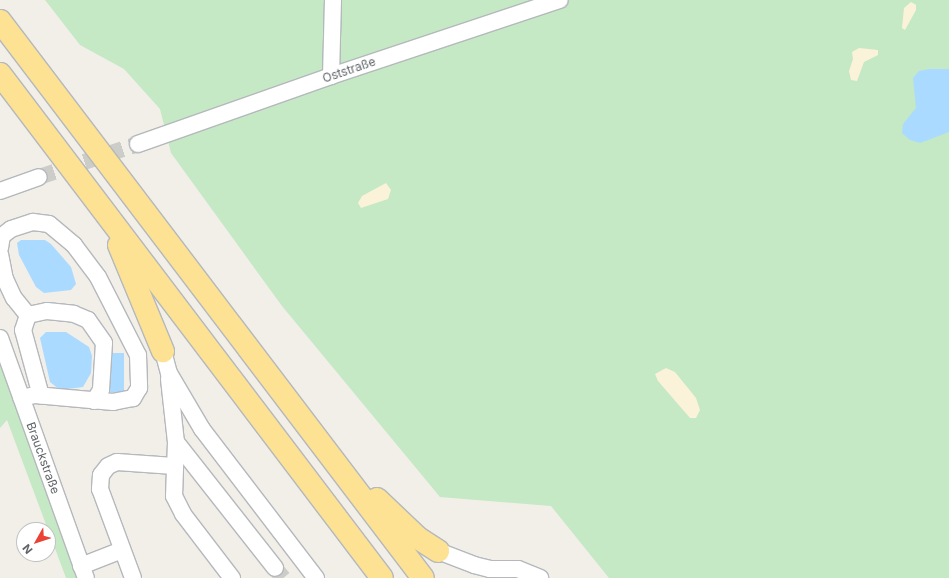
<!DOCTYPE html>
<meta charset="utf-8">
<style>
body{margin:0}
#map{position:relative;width:949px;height:578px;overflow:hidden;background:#f1efe8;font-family:Inter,sans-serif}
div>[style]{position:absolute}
.green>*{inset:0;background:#c5e8c5}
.sand>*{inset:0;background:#fbf3d9}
.water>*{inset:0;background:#aadaff;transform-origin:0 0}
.minor-tunnel>*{height:16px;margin-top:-8px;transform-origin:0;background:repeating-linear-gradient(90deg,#ccccc8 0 16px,transparent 0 24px)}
.roads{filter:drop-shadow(1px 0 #b5b8bc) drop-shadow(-1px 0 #b5b8bc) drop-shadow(0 1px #b5b8bc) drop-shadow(0 -1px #b5b8bc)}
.minor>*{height:16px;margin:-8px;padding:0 8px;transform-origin:8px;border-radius:8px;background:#fff}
.highway>*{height:22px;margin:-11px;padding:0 11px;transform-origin:11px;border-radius:11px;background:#fde293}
span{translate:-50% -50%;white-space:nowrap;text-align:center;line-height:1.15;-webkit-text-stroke:3px #fff;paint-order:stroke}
.street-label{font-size:12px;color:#5f6368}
.north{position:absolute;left:16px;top:522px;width:40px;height:40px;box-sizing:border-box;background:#fff;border:1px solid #bfc1c3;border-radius:50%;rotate:231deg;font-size:11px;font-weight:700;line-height:16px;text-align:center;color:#5f6368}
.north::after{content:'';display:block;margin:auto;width:14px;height:18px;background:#ea4335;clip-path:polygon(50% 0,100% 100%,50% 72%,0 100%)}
</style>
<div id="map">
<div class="green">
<i style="clip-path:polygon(45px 0,949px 0,949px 578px,609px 578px,551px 506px,440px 497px,282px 306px,171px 153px,160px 109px,124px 69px,80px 45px)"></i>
<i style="clip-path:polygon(0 352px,86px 578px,66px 578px,7px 420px,0 428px)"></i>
</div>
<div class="sand">
<i style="clip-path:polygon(911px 2px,916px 5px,916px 10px,905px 30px,902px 28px,904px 8px)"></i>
<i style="clip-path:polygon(859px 48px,878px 50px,878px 55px,864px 62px,857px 81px,851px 80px,849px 71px,853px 59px,852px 52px)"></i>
<i style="clip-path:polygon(386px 183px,391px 190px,388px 199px,361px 208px,358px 203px,362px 196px)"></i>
<i style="clip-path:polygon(666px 368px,675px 372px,696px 398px,700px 410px,696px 418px,690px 418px,658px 381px,655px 374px)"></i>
</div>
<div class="water">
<i style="clip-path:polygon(929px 69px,949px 69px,949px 132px,920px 143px,910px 140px,902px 133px,903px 124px,916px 108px,913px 78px,919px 71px)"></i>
<i style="clip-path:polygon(21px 240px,45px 240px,51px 244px,71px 267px,76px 284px,71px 290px,44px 293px,36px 287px,19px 255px,17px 243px)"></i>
<i style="clip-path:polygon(46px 332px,66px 332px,89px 347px,92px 356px,91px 373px,83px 387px,60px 390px,50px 382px,40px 338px)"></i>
<i style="left:110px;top:353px;width:14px;height:39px"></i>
</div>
<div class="minor-tunnel">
<i style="left:39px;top:177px;width:104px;rotate:-18.4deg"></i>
<i style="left:275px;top:568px;width:13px;rotate:51deg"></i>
</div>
<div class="roads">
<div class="minor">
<i style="left:331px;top:76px;width:76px;rotate:-88.5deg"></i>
<i style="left:138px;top:144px;width:205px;rotate:-19.4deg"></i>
<i style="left:331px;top:76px;width:241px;rotate:-18.4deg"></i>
<i style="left:0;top:191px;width:41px;rotate:-19.7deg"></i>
<i style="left:0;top:248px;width:12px;rotate:-81deg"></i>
<i style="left:2px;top:236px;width:11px;rotate:-38deg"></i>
<i style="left:11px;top:229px;width:23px;rotate:-18deg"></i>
<i style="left:33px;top:222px;width:16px;rotate:7deg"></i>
<i style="left:49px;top:224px;width:33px;rotate:40deg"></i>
<i style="left:74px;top:245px;width:40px;rotate:53deg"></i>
<i style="left:98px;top:277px;width:88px;rotate:62.9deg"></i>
<i style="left:138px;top:355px;width:33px;rotate:88deg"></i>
<i style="left:139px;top:388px;width:12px;rotate:121deg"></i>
<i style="left:133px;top:398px;width:20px;rotate:169deg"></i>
<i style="left:113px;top:402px;width:78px;rotate:-174.9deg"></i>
<i style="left:35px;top:395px;width:14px;rotate:168deg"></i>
<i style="left:0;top:254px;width:25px;rotate:79deg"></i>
<i style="left:5px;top:279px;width:21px;rotate:65deg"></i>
<i style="left:14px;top:298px;width:22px;rotate:51deg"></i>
<i style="left:28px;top:315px;width:16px;rotate:108deg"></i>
<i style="left:23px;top:330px;width:68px;rotate:74.7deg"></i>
<i style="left:28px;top:315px;width:19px;rotate:-12deg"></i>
<i style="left:47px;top:311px;width:27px;rotate:6deg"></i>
<i style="left:74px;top:314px;width:15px;rotate:23deg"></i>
<i style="left:88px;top:320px;width:28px;rotate:55deg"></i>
<i style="left:104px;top:343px;width:47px;rotate:93.7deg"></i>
<i style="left:101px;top:390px;width:13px;rotate:122deg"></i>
<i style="left:0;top:338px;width:255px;rotate:70.3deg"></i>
<i style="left:163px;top:351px;width:23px;rotate:75deg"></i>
<i style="left:169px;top:373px;width:65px;rotate:59.5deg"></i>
<i style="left:202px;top:429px;width:188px;rotate:52.6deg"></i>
<i style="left:169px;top:379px;width:63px;rotate:83.7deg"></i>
<i style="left:176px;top:442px;width:54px;rotate:92.1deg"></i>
<i style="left:174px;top:496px;width:20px;rotate:63deg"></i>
<i style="left:183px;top:514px;width:81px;rotate:52.6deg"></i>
<i style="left:176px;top:442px;width:160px;rotate:51.8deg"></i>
<i style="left:438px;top:551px;width:39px;rotate:21deg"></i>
<i style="left:474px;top:565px;width:16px;rotate:14deg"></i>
<i style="left:490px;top:569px;width:28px"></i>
<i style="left:518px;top:569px;width:24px;rotate:22deg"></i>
<i style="left:81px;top:566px;width:44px;rotate:-21.3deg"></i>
<i style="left:133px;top:578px;width:95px;rotate:-110.3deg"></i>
<i style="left:100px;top:489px;width:14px;rotate:-86deg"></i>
<i style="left:101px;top:475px;width:11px;rotate:-52deg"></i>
<i style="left:108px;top:466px;width:10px;rotate:-24deg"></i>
<i style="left:117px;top:462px;width:57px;rotate:4deg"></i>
</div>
<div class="highway">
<i style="left:0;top:21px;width:699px;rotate:52.79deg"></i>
<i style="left:0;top:74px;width:632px;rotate:52.84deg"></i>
<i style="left:119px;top:245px;width:115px;rotate:67.5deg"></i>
<i style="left:377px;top:499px;width:57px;rotate:43.6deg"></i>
<i style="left:418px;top:538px;width:24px;rotate:33deg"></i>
</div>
</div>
<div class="street-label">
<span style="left:349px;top:70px;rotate:-19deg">Oststraße</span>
<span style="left:43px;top:458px;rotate:70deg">Brauckstraße</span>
</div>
<div class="north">N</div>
</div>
